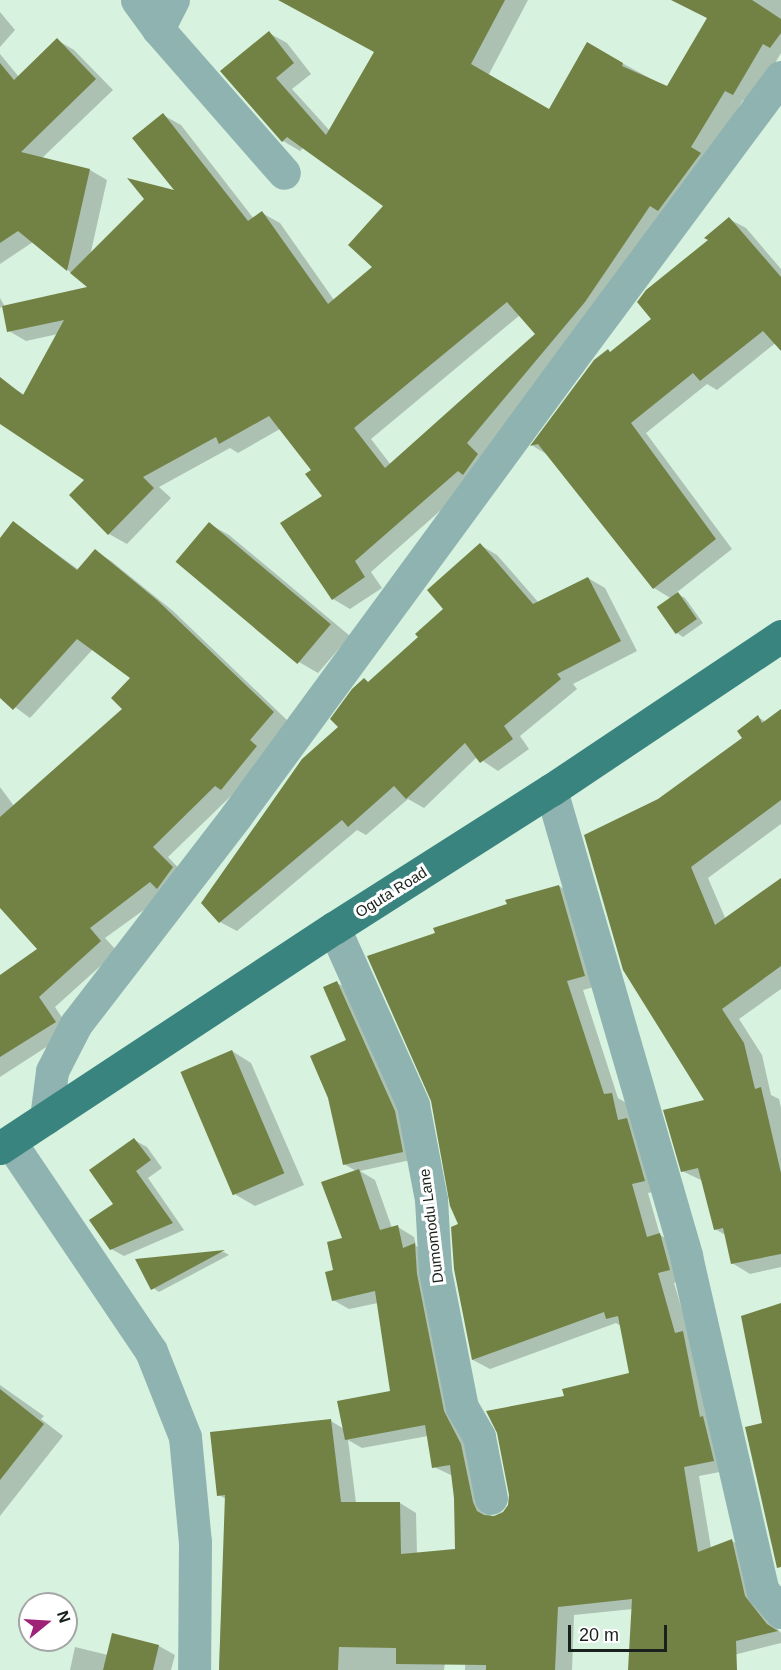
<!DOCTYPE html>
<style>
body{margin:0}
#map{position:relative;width:781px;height:1670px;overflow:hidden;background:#d7f2df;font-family:Arial,sans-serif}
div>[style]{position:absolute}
.shadow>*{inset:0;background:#0003}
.building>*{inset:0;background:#728245;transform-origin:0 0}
.minor>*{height:33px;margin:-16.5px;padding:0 16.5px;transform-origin:16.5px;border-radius:16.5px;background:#8fb3b0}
.major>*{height:33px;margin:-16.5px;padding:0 16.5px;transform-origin:16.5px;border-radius:16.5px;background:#3a8480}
span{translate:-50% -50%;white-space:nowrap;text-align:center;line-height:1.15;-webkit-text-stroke:6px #fff;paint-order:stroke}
.street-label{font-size:15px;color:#18211b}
.north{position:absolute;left:18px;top:1592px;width:60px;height:60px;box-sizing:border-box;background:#fff;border:2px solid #a3a6a4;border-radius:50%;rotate:72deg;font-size:16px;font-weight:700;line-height:24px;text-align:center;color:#18211b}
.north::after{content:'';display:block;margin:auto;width:21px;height:27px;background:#9f2278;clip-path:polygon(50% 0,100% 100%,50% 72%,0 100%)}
.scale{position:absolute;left:568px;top:1625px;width:99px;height:27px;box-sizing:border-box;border:3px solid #18211b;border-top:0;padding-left:8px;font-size:18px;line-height:21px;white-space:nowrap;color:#18211b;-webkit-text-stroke:4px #fff;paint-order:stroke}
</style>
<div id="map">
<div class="shadow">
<i style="clip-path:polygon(evenodd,280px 0,528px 0,488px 76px,550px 111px,587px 44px,668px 88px,709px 19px,672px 0,781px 0,781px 53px,751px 104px,743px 100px,708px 158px,475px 480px,371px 572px,382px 588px,350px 609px,333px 599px,324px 496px,313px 470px,280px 429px,238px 453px,230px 448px,159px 487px,171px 498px,127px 544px,109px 534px,86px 480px,0 422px,0 386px,3px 382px,25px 395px,58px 334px,26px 341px,9px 331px,90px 288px,33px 242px,0 264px,0 54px,19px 77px,57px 40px,74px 50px,113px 90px,42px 158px,90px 170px,107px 180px,90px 256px,178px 192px,163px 115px,181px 125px,254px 219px,262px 213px,280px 223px,334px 300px,375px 267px,385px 206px,304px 147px,300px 151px,283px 141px,269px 33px,287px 43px,311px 74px,292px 89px,330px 131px,376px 52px,280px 0,520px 315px,537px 334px,391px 465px,371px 439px,520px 315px)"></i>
<i style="clip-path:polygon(0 12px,15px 30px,0 47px)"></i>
<i style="clip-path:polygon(729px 219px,746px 228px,781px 269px,781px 343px,778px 341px,717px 390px,707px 384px,646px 433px,732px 549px,676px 593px,685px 598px,703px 623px,683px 637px,677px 633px,672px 599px,654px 588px,548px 455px,533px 446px,595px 361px,611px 353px,653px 319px)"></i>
<i style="clip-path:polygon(0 298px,4px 305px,0 308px)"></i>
<i style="clip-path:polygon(14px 523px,79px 570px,95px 551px,111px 561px,173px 611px,289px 722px,232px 795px,168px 857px,188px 878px,105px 938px,117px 951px,55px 1007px,71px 1031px,0 1077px,0 977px,39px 949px,0 906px,0 787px,14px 806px,124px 709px,132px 678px,93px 649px,30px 718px,0 696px,0 541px)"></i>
<i style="clip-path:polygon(209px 524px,229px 535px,350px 636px,318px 673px,299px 662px)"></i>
<i style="clip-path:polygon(480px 545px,497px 555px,539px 603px,588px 578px,605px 588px,637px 651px,573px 684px,577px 689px,520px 736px,529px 749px,498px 771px,477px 757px,424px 808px,408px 799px,366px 835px,357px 830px,237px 931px,220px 922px,369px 682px,421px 638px,445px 609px)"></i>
<i style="clip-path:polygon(781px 711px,781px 824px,708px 878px,726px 920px,781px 887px,781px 989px,739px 1019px,762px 1055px,771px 1095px,779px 1099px,781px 1108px,781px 1267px,750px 1274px,732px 1263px,727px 1236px,715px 1229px,703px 1181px,682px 1171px,706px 1101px,658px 800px,744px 738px,758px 717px,766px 722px)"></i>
<i style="clip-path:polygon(evenodd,559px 886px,575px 896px,601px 985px,583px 990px,618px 1098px,628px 1104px,660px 1190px,648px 1193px,660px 1235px,676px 1244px,686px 1279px,674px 1283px,730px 1470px,699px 1476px,711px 1548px,732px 1541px,748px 1550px,765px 1614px,781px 1633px,781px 1643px,675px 1670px,633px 1670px,633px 1609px,574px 1615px,572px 1670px,465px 1670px,466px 1639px,448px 1638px,444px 1670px,219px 1670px,226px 1499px,219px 1495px,331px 1421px,344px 1429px,391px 1392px,378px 1303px,349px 1309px,333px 1300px,335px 1271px,356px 1171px,344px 1164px,348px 1041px,337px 983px,350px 990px,407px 1119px,415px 1159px,360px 1171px,375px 1180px,392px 1228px,398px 1227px,414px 1237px,416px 1246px,431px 1254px,491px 1518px,504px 1514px,565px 1398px,631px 1374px,621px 1326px,616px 1323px,490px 1369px,473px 1360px,460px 1225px,437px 934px,559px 886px,428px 1436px,434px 1467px,453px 1476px,457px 1551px,417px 1554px,416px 1513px,400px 1503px,356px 1503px,348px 1440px,362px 1448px,428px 1436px)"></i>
<i style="clip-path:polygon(232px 1051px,251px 1063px,304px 1185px,255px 1206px,236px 1195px)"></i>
<i style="clip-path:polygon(134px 1140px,147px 1147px,162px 1168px,148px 1178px,184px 1230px,124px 1256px,111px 1249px,115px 1205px)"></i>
<i style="clip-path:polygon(224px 1252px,229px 1255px,159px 1292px,153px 1288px,138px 1260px)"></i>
<i style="clip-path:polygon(0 1385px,44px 1416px,41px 1419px,63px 1436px,0 1516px)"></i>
<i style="clip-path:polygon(159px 1646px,175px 1655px,171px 1670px,70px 1670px,75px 1647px,108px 1655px)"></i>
</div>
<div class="building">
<i style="clip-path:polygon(evenodd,278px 0,505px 0,471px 64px,549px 109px,587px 42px,623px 63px,622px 66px,667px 86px,707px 18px,671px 0,752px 0,781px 19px,781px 33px,770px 48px,763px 44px,733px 95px,725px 91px,691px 147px,701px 153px,658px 211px,650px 206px,585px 302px,467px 443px,478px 454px,463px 475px,458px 471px,355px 561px,365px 577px,332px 600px,280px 523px,322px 496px,305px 474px,311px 470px,269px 416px,219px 444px,216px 437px,143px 477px,154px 488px,108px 535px,69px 495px,84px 480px,0 424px,0 377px,23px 395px,64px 320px,7px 332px,2px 306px,87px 287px,70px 273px,144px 199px,127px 178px,174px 190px,132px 138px,163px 113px,248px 221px,262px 211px,328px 304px,372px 267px,348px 245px,383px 206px,287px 137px,282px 142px,220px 71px,269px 31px,294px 63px,276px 78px,326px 135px,374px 52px,278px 0,507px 302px,535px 334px,385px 468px,354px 428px,507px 302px)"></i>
<i style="clip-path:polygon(57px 38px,96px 79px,21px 152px,90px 169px,67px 271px,18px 231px,0 243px,0 63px,14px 80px)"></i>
<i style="clip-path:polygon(729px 217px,781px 277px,781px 351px,763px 331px,700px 381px,693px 373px,631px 423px,716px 539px,653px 589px,538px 444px,530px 446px,594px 360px,608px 349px,610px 352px,651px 319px,637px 302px,646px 290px,708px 240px,704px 238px)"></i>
<i style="clip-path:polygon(13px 521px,77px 570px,95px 549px,157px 600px,274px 712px,250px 740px,257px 746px,221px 790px,215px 786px,153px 847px,173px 867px,157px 889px,150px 882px,90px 928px,101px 941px,39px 997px,56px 1022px,0 1057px,0 975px,37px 949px,0 908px,0 817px,122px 709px,111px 698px,130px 678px,77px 639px,13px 710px,0 698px,0 538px)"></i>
<i style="left:209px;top:522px;width:159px;height:52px;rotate:40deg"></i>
<i style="clip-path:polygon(480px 543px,533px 604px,588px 577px,621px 641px,557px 674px,561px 679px,504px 726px,513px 739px,480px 763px,465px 743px,406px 799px,394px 786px,348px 827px,342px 820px,219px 923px,201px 903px,302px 759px,338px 727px,330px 719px,352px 689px,364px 678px,368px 682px,418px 637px,415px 634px,443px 609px,427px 590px)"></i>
<i style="left:678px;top:592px;width:33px;height:26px;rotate:55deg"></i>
<i style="clip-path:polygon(781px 709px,781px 800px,691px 867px,715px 925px,781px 878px,781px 966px,722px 1009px,744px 1043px,755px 1089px,761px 1087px,781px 1173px,781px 1254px,731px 1264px,723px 1228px,714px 1230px,698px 1168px,681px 1172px,663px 1110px,704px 1100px,623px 970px,584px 835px,658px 799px,742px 738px,737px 731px,758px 715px,762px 723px)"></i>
<i style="clip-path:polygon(559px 885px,585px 976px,567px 981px,604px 1094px,612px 1093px,618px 1120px,627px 1118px,645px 1181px,632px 1184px,647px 1237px,660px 1233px,670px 1270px,658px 1273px,675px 1333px,683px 1331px,700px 1417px,703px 1416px,714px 1461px,684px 1467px,698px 1552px,732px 1539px,745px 1596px,767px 1624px,778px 1631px,736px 1641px,737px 1670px,628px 1670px,632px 1599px,558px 1607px,555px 1670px,486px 1670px,486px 1665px,396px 1664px,396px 1648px,339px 1647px,338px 1670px,219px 1670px,225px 1495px,217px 1496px,210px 1432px,331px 1419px,341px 1502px,400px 1502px,401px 1554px,455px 1549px,454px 1498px,450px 1465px,432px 1468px,425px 1425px,345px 1440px,337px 1401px,390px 1391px,375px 1291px,332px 1301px,325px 1272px,333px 1270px,327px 1242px,342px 1238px,321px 1182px,359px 1169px,380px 1230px,398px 1225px,403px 1248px,415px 1243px,417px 1274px,444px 1411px,461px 1444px,473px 1502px,477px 1511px,484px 1515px,494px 1516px,503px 1512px,508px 1505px,509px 1495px,497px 1433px,486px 1411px,564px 1396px,562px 1389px,629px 1373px,618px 1316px,606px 1319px,604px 1312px,472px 1360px,454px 1269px,451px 1227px,458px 1224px,450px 1206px,431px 1101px,367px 956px,435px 933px,433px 928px,507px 904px,505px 900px)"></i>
<i style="clip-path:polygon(337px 981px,395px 1111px,403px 1152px,343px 1165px,328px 1098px,310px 1056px,346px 1040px,323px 987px)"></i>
<i style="left:232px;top:1050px;width:134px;height:56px;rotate:67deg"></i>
<i style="clip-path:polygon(134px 1138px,151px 1160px,136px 1171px,173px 1223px,110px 1250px,89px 1220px,113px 1204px,89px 1170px)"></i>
<i style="clip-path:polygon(225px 1250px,151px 1290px,135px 1259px)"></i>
<i style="clip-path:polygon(781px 1303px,781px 1567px,777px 1568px,745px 1427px,762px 1423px,741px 1316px)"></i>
<i style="clip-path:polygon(0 1389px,44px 1424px,0 1480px)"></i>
<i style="clip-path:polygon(112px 1633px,159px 1645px,153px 1670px,103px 1670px)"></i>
</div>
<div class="minor">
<i style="left:137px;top:0;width:36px;rotate:54deg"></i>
<i style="left:158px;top:29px;width:191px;rotate:48.8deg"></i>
<i style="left:158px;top:29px;width:33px;rotate:-63deg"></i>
<i style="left:551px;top:790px;width:485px;rotate:73.8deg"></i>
<i style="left:686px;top:1256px;width:344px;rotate:77.1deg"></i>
<i style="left:763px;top:1591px;width:28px;rotate:49deg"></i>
<i style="left:334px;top:928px;width:194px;rotate:65.9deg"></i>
<i style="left:413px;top:1105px;width:96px;rotate:79.2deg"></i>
<i style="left:431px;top:1199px;width:72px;rotate:86.8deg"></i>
<i style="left:435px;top:1271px;width:139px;rotate:78.8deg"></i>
<i style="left:462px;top:1407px;width:34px;rotate:60deg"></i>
<i style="left:479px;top:1437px;width:62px;rotate:78.9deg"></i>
<i style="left:46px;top:1118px;width:47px;rotate:-82.7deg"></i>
<i style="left:52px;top:1071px;width:53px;rotate:-62.9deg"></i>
<i style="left:76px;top:1024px;width:262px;rotate:-52.4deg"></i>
<i style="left:236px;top:816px;width:563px;rotate:-53.74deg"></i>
<i style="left:569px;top:362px;width:355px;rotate:-53.4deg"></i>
<i style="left:10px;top:1142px;width:252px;rotate:56deg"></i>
<i style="left:151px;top:1351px;width:92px;rotate:68.4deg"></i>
<i style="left:185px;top:1437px;width:105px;rotate:84.6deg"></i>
<i style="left:195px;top:1542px;width:128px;rotate:90.4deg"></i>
</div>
<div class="major">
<i style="left:0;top:1148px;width:400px;rotate:-33.4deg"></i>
<i style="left:334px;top:928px;width:257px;rotate:-32.5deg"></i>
<i style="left:551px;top:790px;width:277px;rotate:-33.8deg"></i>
</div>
<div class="street-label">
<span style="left:391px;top:892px;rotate:-32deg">Oguta Road</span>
<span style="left:431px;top:1226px;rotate:-97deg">Dumomodu Lane</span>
</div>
<div class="north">N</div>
<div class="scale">20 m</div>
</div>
